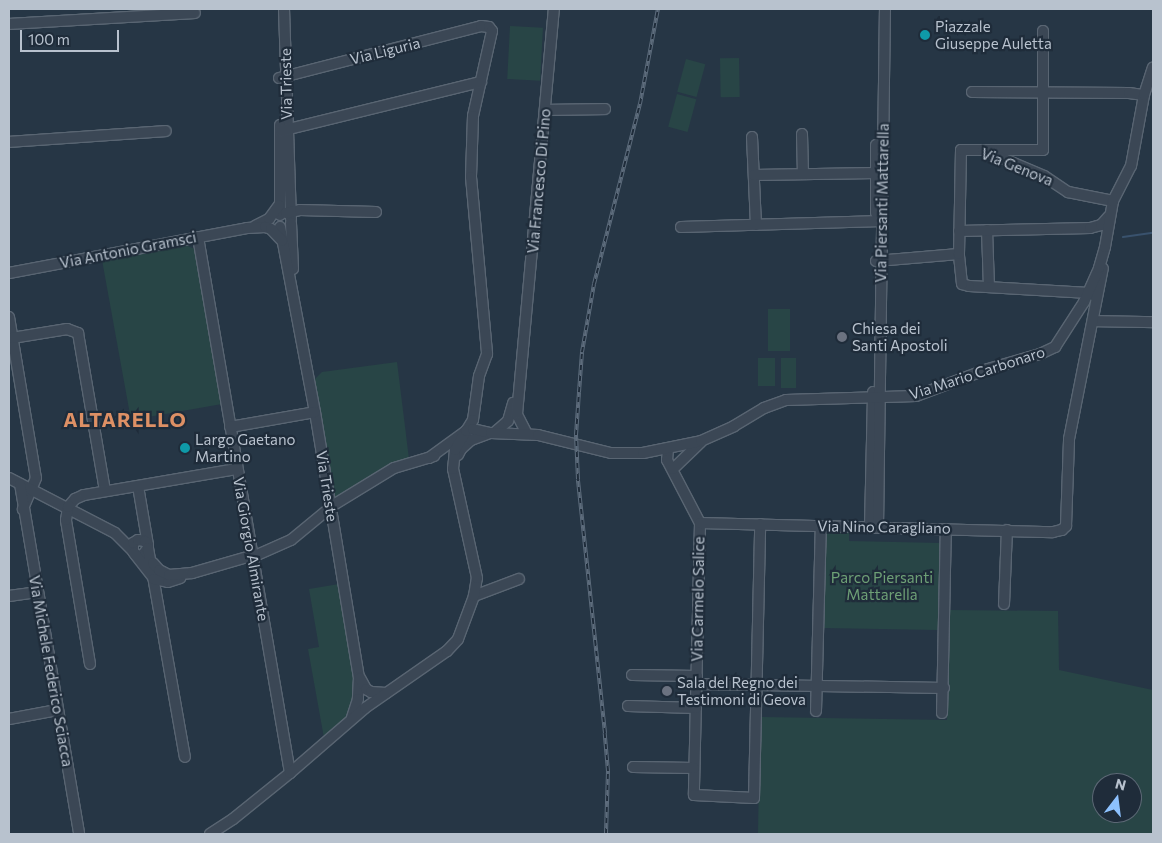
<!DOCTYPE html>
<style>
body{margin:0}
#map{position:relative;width:1162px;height:843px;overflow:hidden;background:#263645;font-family:Commissioner,sans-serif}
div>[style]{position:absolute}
.green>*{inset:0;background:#284546;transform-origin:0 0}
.stream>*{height:2px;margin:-1px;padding:0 1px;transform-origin:1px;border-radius:1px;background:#39526d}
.roads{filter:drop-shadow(1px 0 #596572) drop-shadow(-1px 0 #596572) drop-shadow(0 1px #596572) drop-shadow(0 -1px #596572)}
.minor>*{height:10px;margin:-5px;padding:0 5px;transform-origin:5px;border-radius:5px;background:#3b4755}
.rail>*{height:4px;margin-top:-2px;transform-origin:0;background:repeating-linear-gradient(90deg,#1f2c3a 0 5.5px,#5d6c7c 0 11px);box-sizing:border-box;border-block:1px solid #5d6c7c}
.dots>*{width:14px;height:14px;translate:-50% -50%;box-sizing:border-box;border:2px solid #1f2c3a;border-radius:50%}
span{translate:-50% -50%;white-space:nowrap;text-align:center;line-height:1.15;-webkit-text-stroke:4.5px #1f2c3a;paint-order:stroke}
.poi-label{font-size:15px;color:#b8c2ce}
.left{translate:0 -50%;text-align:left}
.street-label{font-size:15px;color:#b8c2ce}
.park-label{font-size:15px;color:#6ea076}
.district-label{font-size:20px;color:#dd9065;font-weight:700;letter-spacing:1px}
.frame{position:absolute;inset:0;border:10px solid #b8c2ce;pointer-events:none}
.north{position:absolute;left:1092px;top:773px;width:50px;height:50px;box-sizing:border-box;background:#1f2c3a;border:1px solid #5c6875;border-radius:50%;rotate:15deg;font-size:14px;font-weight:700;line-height:20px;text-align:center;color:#b8c2ce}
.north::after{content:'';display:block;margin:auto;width:18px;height:22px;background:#8dc1fe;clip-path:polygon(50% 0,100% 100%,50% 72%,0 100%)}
.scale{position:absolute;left:20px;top:30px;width:99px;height:22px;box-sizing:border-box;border:2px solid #b8c2ce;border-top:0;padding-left:6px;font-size:15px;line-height:18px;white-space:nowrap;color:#b8c2ce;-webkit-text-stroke:4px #1f2c3a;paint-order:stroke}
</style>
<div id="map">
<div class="green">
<i style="left:510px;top:26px;width:33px;height:53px;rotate:3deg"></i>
<i style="left:739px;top:58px;width:39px;height:19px;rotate:89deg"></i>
<i style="left:686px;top:59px;width:20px;height:34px;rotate:15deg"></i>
<i style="left:677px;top:94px;width:20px;height:34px;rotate:15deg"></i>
<i style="clip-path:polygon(185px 245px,195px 249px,222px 404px,131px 420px,102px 260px)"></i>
<i style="left:768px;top:309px;width:22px;height:42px"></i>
<i style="left:758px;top:358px;width:17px;height:28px"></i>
<i style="left:781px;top:358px;width:15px;height:30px"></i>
<i style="clip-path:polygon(397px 362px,409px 459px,334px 501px,312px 382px,322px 372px)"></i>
<i style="clip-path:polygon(826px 532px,849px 533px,849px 541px,940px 543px,938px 630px,824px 628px)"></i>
<i style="clip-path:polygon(339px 584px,356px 691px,348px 716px,324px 738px,308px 649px,319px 647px,309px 589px)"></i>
<i style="clip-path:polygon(evenodd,949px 610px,1058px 611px,1059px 670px,1153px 690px,1153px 834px,758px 834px,760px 717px,947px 720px,949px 610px,1102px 783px,1132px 783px,1132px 813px,1102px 813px,1102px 783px)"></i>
</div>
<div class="stream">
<i style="left:1123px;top:237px;width:30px;rotate:-8deg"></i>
</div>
<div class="roads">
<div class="minor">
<i style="left:284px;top:9px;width:210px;rotate:88.1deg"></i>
<i style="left:9px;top:24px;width:186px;rotate:-3.4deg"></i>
<i style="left:279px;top:78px;width:209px;rotate:-14.4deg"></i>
<i style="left:481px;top:26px;width:8px;rotate:7deg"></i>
<i style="left:489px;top:27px;width:5px;rotate:53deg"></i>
<i style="left:492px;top:31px;width:87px;rotate:102.6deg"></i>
<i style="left:473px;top:116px;width:61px;rotate:91.9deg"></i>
<i style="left:471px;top:177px;width:178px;rotate:84.8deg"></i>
<i style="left:487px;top:354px;width:23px;rotate:110deg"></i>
<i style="left:479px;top:376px;width:44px;rotate:97.8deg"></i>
<i style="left:473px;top:420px;width:13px;rotate:122deg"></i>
<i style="left:466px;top:431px;width:46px;rotate:143.9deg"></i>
<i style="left:972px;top:92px;width:157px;rotate:0.4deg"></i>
<i style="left:1129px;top:93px;width:15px;rotate:8deg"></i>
<i style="left:546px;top:110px;width:59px;rotate:-1deg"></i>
<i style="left:280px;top:125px;width:90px;rotate:90deg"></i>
<i style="left:281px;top:131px;width:206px;rotate:-13.8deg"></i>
<i style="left:802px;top:134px;width:40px;rotate:88.6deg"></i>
<i style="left:752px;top:137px;width:88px;rotate:87.4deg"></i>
<i style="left:9px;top:142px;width:157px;rotate:-4deg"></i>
<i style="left:986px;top:150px;width:57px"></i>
<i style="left:1043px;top:150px;width:119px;rotate:-90deg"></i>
<i style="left:754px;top:175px;width:122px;rotate:-0.9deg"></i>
<i style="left:876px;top:173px;width:4px;rotate:45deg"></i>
<i style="left:286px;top:213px;width:14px;rotate:-12deg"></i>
<i style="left:300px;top:210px;width:76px;rotate:1.5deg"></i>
<i style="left:876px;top:213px;width:68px;rotate:-90deg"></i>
<i style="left:291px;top:223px;width:46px;rotate:87.5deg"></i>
<i style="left:255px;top:226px;width:16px;rotate:-27deg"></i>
<i style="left:269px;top:219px;width:17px;rotate:-54deg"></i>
<i style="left:280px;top:227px;width:188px;rotate:79.3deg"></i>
<i style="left:315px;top:412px;width:269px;rotate:80.6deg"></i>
<i style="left:359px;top:677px;width:22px;rotate:93deg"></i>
<i style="left:358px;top:699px;width:20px;rotate:108deg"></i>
<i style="left:681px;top:227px;width:201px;rotate:-1.7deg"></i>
<i style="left:987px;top:230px;width:57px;rotate:88deg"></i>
<i style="left:959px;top:231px;width:131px;rotate:-1.3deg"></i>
<i style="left:1090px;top:228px;width:11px;rotate:-15deg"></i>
<i style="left:1101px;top:225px;width:12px;rotate:-48deg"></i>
<i style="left:198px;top:237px;width:544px;rotate:80.26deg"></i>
<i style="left:876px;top:261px;width:83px;rotate:-4.8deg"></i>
<i style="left:9px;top:273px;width:242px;rotate:-10.7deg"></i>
<i style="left:247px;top:228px;width:18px;rotate:-3deg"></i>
<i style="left:265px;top:227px;width:6px;rotate:18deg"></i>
<i style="left:271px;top:229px;width:16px;rotate:47deg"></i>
<i style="left:1093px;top:295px;width:4px;rotate:-153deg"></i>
<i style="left:1089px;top:293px;width:120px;rotate:-176.7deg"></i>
<i style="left:969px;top:286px;width:7px;rotate:-164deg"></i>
<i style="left:962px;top:284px;width:30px;rotate:-96deg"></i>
<i style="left:959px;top:254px;width:104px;rotate:-88.9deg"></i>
<i style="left:961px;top:150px;width:22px"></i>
<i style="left:983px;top:150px;width:66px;rotate:23.1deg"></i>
<i style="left:1044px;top:176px;width:29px;rotate:34deg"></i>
<i style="left:1068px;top:192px;width:46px;rotate:11.3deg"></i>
<i style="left:9px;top:317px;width:163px;rotate:80.5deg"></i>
<i style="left:36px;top:478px;width:34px;rotate:113deg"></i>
<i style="left:1093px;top:321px;width:60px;rotate:1deg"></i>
<i style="left:12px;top:338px;width:56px;rotate:-9.3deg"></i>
<i style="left:67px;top:329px;width:12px;rotate:20deg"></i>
<i style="left:78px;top:333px;width:160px;rotate:80.3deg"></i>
<i style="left:230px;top:427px;width:86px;rotate:-10deg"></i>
<i style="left:494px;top:433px;width:18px;rotate:-41deg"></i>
<i style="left:508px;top:421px;width:19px;rotate:-74deg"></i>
<i style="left:527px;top:434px;width:22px;rotate:-117deg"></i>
<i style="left:517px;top:414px;width:407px;rotate:-84.8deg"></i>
<i style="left:668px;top:449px;width:11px;rotate:95deg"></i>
<i style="left:667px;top:460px;width:71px;rotate:62.4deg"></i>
<i style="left:700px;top:523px;width:272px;rotate:91.3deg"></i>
<i style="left:694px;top:795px;width:60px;rotate:2.9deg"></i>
<i style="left:754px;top:798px;width:274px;rotate:-88.7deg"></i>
<i style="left:458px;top:455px;width:7px;rotate:-63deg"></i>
<i style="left:461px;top:449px;width:13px;rotate:-42deg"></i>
<i style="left:471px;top:440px;width:20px;rotate:-20deg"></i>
<i style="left:673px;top:469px;width:39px;rotate:-44deg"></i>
<i style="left:9px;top:478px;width:119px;rotate:27.4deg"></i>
<i style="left:115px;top:533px;width:25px;rotate:45deg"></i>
<i style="left:20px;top:484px;width:355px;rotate:80.4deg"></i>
<i style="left:138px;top:486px;width:60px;rotate:80.4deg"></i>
<i style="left:148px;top:545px;width:3px;rotate:90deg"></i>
<i style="left:148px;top:548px;width:10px;rotate:127deg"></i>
<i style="left:142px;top:556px;width:6px;rotate:-171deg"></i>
<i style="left:136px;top:555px;width:5px;rotate:-127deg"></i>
<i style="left:133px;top:551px;width:8px;rotate:-90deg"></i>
<i style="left:133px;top:543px;width:6px;rotate:-31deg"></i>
<i style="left:138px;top:540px;width:7px;rotate:8deg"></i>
<i style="left:145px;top:541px;width:5px;rotate:53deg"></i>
<i style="left:335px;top:504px;width:69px;rotate:-31.4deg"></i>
<i style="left:394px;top:468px;width:42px;rotate:-16.7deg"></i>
<i style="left:700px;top:523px;width:353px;rotate:1.5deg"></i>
<i style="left:1053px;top:532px;width:9px;rotate:-13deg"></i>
<i style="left:1062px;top:530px;width:6px;rotate:-45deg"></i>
<i style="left:1066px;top:526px;width:87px;rotate:-88deg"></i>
<i style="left:1069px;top:439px;width:174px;rotate:-78.8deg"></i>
<i style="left:870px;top:527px;width:135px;rotate:-88.7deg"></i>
<i style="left:878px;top:527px;width:518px;rotate:-89.23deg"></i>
<i style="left:148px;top:548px;width:212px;rotate:80deg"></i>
<i style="left:134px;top:553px;width:33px;rotate:52deg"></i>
<i style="left:154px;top:579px;width:14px;rotate:12deg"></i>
<i style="left:168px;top:582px;width:13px;rotate:-18deg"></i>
<i style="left:257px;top:555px;width:37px;rotate:-24deg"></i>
<i style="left:291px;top:540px;width:44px;rotate:-39.5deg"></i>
<i style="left:153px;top:563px;width:9px;rotate:49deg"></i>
<i style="left:159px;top:570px;width:11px;rotate:27deg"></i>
<i style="left:169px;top:575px;width:23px;rotate:-5deg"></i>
<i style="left:192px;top:573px;width:57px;rotate:-16.2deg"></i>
<i style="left:9px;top:596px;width:28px;rotate:-8deg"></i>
<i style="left:474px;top:596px;width:48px;rotate:-20.7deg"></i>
<i style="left:1004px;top:604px;width:74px;rotate:-87.7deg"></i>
<i style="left:90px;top:664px;width:146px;rotate:-99.5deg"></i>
<i style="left:66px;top:520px;width:13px;rotate:-81deg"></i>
<i style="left:68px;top:507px;width:11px;rotate:-49deg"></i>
<i style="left:75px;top:499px;width:10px;rotate:-24deg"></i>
<i style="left:84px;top:495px;width:154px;rotate:-9.7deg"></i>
<i style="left:632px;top:675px;width:65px;rotate:0.9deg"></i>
<i style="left:360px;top:678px;width:13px;rotate:61deg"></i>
<i style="left:366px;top:689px;width:6px;rotate:31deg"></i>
<i style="left:371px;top:692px;width:15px;rotate:4deg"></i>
<i style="left:697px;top:684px;width:247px;rotate:0.9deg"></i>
<i style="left:628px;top:706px;width:68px;rotate:1.7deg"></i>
<i style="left:816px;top:711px;width:185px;rotate:-88.5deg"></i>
<i style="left:942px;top:713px;width:184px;rotate:-88.8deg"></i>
<i style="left:9px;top:719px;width:49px;rotate:-10.6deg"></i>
<i style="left:633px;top:767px;width:61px;rotate:0.9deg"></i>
<i style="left:210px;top:834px;width:27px;rotate:-33deg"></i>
<i style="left:233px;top:819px;width:73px;rotate:-38.9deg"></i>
<i style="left:290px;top:773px;width:99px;rotate:-40.9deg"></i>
<i style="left:365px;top:708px;width:100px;rotate:-34.8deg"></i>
<i style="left:447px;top:651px;width:16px;rotate:-47deg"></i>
<i style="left:458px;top:639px;width:46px;rotate:-69.6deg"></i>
<i style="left:474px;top:596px;width:18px;rotate:-81deg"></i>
<i style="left:477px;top:578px;width:112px;rotate:-102.4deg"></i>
<i style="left:453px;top:469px;width:19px;rotate:-84deg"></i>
<i style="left:455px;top:450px;width:22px;rotate:-60deg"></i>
<i style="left:466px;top:431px;width:7px;rotate:-16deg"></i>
<i style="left:473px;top:429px;width:18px;rotate:13deg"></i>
<i style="left:491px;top:433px;width:47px;rotate:2.4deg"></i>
<i style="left:538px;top:435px;width:75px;rotate:13.9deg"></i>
<i style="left:611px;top:453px;width:32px"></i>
<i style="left:643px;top:453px;width:59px;rotate:-11.7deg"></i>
<i style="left:701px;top:441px;width:36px;rotate:-24deg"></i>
<i style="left:734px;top:426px;width:35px;rotate:-31deg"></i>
<i style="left:764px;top:408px;width:23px;rotate:-20deg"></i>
<i style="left:786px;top:400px;width:130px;rotate:-1.8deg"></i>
<i style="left:916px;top:396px;width:77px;rotate:-20.6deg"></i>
<i style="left:988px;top:369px;width:54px;rotate:-16.1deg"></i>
<i style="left:1040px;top:354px;width:17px;rotate:-25deg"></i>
<i style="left:1055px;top:347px;width:54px;rotate:-57.2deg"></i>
<i style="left:1084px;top:302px;width:37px;rotate:-66deg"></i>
<i style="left:1099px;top:268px;width:22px;rotate:-74deg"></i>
<i style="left:1105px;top:247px;width:47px;rotate:-80.1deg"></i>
<i style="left:1113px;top:201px;width:39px;rotate:-63deg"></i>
<i style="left:1131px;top:166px;width:72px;rotate:-79.6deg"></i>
<i style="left:1144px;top:95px;width:29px;rotate:-72deg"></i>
</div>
</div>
<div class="rail">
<i style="left:606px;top:834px;width:63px;rotate:-88.2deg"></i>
<i style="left:608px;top:771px;width:38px;rotate:-95deg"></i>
<i style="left:605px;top:733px;width:255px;rotate:-96.1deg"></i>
<i style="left:578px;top:479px;width:44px;rotate:-92.6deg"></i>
<i style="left:576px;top:435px;width:43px;rotate:-86deg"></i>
<i style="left:579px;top:392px;width:40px;rotate:-85.7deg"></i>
<i style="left:582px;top:352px;width:69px;rotate:-80deg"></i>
<i style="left:594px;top:284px;width:186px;rotate:-75.7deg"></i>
<i style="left:640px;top:104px;width:97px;rotate:-79.3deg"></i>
</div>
<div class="dots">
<i style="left:925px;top:35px;background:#0f9aa8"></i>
<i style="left:842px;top:337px;background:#6b7280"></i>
<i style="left:185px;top:448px;background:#0f9aa8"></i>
<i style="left:667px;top:691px;background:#6b7280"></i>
</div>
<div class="poi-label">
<span class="left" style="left:935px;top:35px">Piazzale<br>Giuseppe Auletta</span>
<span class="left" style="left:852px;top:337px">Chiesa dei<br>Santi Apostoli</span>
<span class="left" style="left:195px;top:448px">Largo Gaetano<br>Martino</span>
<span class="left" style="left:677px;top:691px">Sala del Regno dei<br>Testimoni di Geova</span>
</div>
<div class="street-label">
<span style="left:385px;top:51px;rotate:-14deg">Via Liguria</span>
<span style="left:286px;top:84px;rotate:-91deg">Via Trieste</span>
<span style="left:1017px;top:167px;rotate:22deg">Via Genova</span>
<span style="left:539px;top:181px;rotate:-85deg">Via Francesco Di Pino</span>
<span style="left:882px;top:203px;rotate:-89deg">Via Piersanti Mattarella</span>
<span style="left:128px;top:250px;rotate:-11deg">Via Antonio Gramsci</span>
<span style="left:977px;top:373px;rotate:-18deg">Via Mario Carbonaro</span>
<span style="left:327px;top:486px;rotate:81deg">Via Trieste</span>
<span style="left:884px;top:527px;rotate:1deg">Via Nino Caragliano</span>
<span style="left:251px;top:549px;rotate:80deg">Via Giorgio Almirante</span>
<span style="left:698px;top:599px;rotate:-89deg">Via Carmelo Salice</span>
<span style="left:51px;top:671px;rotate:80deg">Via Michele Federico Sciacca</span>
</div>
<div class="park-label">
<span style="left:882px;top:586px">Parco Piersanti<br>Mattarella</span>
</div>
<div class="district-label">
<span style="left:125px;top:419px">ALTARELLO</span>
</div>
<div class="frame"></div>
<div class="north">N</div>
<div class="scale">100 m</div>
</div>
